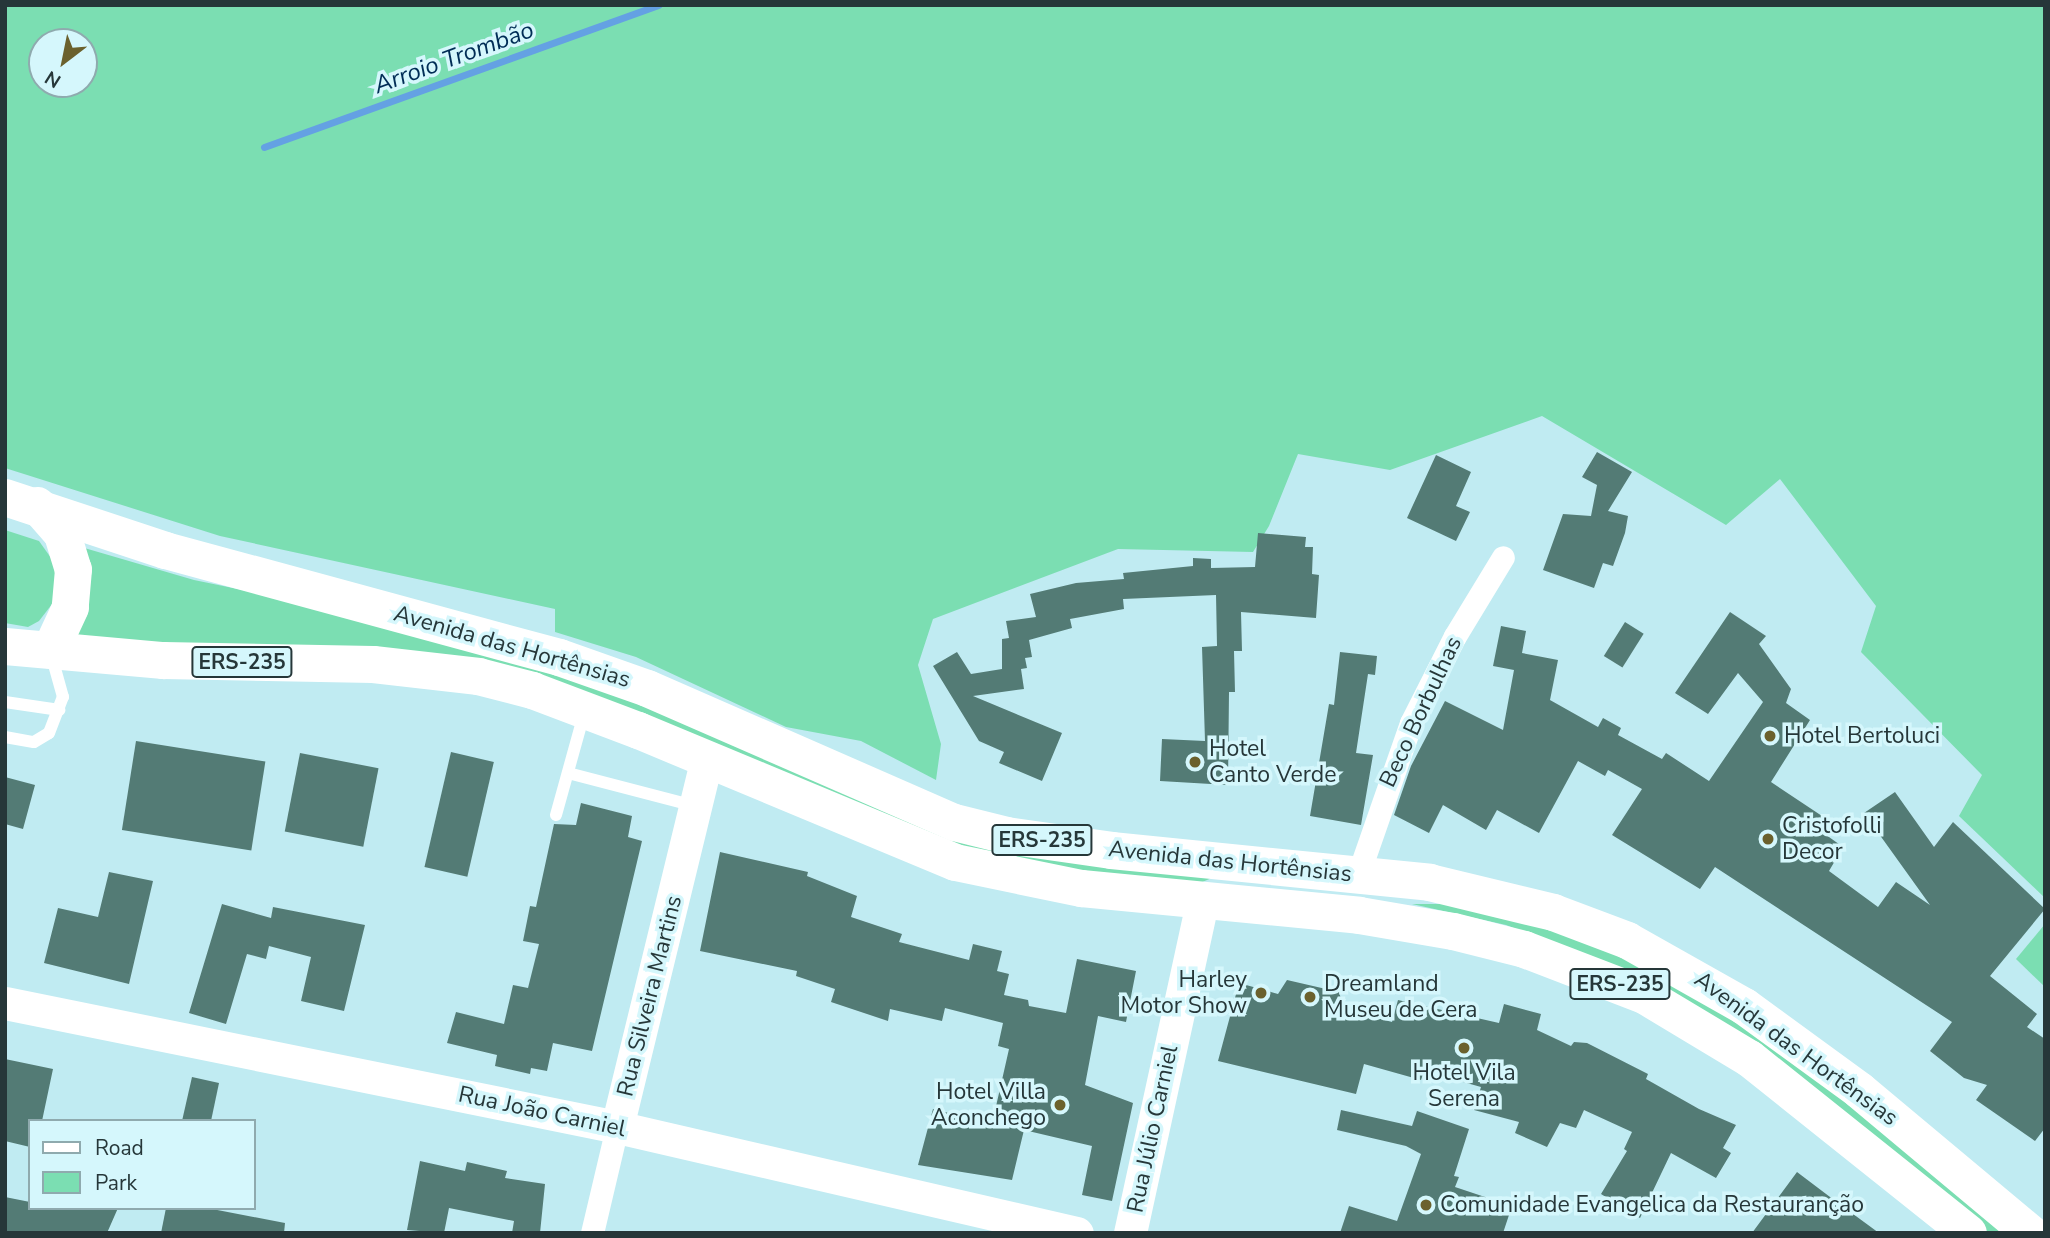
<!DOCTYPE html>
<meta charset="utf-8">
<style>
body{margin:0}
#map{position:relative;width:2050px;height:1238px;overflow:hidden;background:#c0ebf2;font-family:"Nunito Sans",sans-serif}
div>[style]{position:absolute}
.green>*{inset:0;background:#7bdeb2}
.stream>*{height:7px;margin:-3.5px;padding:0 3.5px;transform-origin:3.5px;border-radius:3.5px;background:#64a1e3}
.building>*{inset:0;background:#537b75;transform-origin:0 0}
.lane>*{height:12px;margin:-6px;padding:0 6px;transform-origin:6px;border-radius:6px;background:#fff}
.street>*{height:23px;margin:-11.5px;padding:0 11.5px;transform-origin:11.5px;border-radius:11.5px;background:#fff}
.secondary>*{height:33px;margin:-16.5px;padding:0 16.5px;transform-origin:16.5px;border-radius:16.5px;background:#fff}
.primary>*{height:37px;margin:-18.5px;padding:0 18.5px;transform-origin:18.5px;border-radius:18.5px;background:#fff}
.dots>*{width:19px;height:19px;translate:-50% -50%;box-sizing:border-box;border:4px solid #d5f7fc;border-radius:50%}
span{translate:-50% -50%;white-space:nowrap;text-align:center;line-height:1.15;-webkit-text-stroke:7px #d5f7fc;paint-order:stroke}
.shield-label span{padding:2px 5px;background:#d5f7fc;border:2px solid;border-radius:5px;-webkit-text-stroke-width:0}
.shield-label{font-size:21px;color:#263739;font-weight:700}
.street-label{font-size:23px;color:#263739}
.poi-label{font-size:23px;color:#263739}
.left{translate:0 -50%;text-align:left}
.right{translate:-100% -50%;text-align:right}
.water-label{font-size:24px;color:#002d56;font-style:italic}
.frame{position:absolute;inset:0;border:7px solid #263739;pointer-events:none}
.legend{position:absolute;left:28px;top:1119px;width:228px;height:91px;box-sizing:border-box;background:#d5f7fc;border:2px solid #8faaae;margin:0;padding:9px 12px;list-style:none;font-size:21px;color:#263739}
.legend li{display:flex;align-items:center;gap:14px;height:35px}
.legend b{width:35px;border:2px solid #8faaae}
.north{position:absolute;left:28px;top:28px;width:70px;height:70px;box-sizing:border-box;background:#d5f7fc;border:2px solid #8faaae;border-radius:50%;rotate:212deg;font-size:19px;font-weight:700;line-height:28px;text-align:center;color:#263739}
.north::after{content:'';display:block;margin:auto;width:24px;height:32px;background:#6b612d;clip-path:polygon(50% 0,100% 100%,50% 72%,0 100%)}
</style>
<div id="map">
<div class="green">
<i style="clip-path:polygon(evenodd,5px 5px,2045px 5px,2045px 898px,1959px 816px,1982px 775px,1861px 652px,1876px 606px,1780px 479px,1726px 525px,1542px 416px,1390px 470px,1298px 454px,1269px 526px,1253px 552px,1118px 549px,933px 619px,918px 665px,941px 744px,936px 780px,861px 741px,786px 727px,636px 657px,555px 632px,555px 609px,220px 536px,5px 468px,5px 5px,42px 42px,84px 42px,84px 84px,42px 84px,42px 42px)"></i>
<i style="clip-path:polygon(5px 530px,39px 541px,56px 565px,56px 599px,39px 621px,28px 627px,5px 623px)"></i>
<i style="clip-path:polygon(81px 547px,194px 580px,380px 618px,622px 694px,874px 806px,1214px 877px,1193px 886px,1055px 869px,955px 848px,674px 728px,205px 648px,65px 636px,83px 612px,90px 589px)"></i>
<i style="clip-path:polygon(1412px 904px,1458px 904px,1515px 916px,1617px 953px,1754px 1029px,2011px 1233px,1989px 1233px,1900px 1157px,1638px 976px,1506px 925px)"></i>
<i style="clip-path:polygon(2045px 924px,2045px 987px,2016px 959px)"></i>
</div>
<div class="stream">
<i style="left:264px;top:147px;width:419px;rotate:-19.8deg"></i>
</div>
<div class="building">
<i style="clip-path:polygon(1597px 452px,1632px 472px,1608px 511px,1628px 516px,1625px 533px,1613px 566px,1603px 563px,1594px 588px,1543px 570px,1563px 514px,1591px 516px,1597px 485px,1582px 477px)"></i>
<i style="clip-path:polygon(1436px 455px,1471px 472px,1456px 506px,1470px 512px,1456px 541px,1407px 518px)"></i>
<i style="clip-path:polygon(1258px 533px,1306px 537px,1305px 547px,1313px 547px,1312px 574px,1319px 575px,1316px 618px,1241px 612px,1242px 651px,1234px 651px,1235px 692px,1229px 692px,1228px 785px,1160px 781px,1162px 739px,1205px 741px,1202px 647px,1217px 646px,1216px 595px,1123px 599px,1124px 609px,1070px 619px,1072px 628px,1029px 640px,1032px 657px,1025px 658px,1027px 668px,1021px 669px,1024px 689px,973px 696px,1062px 733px,1042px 781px,999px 763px,1004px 752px,979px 741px,933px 666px,957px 652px,971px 674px,1002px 669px,1002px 639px,1009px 638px,1006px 621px,1036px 617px,1030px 594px,1076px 583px,1124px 579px,1123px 573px,1193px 566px,1193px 558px,1211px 559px,1211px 568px,1255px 567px)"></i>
<i style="clip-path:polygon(1730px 612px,1766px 636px,1759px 644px,1791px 689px,1786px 703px,1810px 720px,1771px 782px,1822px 816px,1815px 827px,1843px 847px,1829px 871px,1878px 907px,1896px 882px,1930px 905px,1864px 813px,1895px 792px,1934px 847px,1953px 822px,2045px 909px,1990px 976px,2037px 1014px,2027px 1027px,2045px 1039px,2045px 1128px,2035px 1141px,1976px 1100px,1987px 1085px,1964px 1078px,1930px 1051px,1952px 1022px,1715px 867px,1700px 889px,1612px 835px,1642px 789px,1608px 770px,1605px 776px,1578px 761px,1539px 833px,1497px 810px,1486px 830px,1443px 805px,1429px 833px,1394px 815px,1411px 766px,1445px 701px,1503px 730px,1514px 670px,1493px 666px,1501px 626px,1526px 631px,1522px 653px,1558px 660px,1550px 700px,1598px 727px,1603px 718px,1621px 728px,1618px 735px,1662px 759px,1666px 753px,1709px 781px,1763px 702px,1738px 673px,1708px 714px,1675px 693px)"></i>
<i style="left:1625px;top:622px;width:22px;height:40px;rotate:32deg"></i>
<i style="clip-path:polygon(1340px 652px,1377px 656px,1375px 675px,1368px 674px,1356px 753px,1373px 755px,1361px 825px,1310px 816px,1329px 704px,1334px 705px)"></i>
<i style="left:136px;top:741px;width:131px;height:90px;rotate:9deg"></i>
<i style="left:451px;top:752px;width:44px;height:118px;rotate:13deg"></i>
<i style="left:300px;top:753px;width:80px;height:80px;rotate:11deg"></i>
<i style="clip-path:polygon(5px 777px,35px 785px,23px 829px,5px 824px)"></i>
<i style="clip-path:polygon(581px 803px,632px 816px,628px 837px,642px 841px,592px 1051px,553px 1043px,547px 1071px,531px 1068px,530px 1074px,495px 1066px,497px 1055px,447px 1043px,456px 1012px,504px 1024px,513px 985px,528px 988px,539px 944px,523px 941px,530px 906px,536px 907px,554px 824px,576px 825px)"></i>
<i style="clip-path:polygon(720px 852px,808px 872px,807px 876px,857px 896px,851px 917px,902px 934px,899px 942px,969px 960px,973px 944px,1002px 951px,997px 971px,1009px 974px,1004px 995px,1028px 1000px,1029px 1006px,1066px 1013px,1077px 959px,1136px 971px,1126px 1022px,1098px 1016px,1085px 1085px,1133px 1103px,1112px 1201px,1082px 1195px,1092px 1146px,1024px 1130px,1012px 1180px,918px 1165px,933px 1109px,992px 1124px,1009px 1049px,998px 1046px,1003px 1023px,945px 1008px,942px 1021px,890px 1009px,888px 1021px,831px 1002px,835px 989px,796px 976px,797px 971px,700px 951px)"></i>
<i style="clip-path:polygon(109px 872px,153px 881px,129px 984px,44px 963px,58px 908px,98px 917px)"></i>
<i style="clip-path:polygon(222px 904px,271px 918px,273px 907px,365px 925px,344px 1011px,301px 1001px,311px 957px,269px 946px,266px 959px,247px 954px,226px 1024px,189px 1013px)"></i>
<i style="clip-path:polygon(1287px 980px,1339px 992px,1344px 1009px,1392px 1022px,1398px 1000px,1499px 1023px,1504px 1004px,1541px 1014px,1537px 1030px,1571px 1046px,1574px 1042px,1587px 1043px,1648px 1074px,1646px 1079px,1699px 1109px,1736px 1125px,1723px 1148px,1731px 1153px,1716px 1178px,1671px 1153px,1640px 1218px,1601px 1194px,1627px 1151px,1624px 1149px,1632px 1132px,1584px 1110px,1576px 1128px,1560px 1123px,1547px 1147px,1515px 1133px,1519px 1122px,1474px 1110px,1481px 1087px,1424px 1071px,1421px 1080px,1364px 1064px,1356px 1094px,1218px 1061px,1239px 983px,1278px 994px)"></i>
<i style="clip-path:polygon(5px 1059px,53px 1069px,42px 1121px,30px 1121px,30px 1147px,5px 1141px)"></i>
<i style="clip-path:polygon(192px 1077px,219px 1083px,211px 1121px,182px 1121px)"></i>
<i style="clip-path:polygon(1341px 1110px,1412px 1126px,1417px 1111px,1469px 1129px,1454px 1176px,1459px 1177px,1455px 1187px,1512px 1206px,1503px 1233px,1340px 1233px,1349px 1206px,1397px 1221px,1421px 1154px,1406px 1146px,1337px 1130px)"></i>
<i style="clip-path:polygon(420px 1161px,465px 1171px,467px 1162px,507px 1171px,505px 1178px,545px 1184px,540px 1233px,512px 1233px,514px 1221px,449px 1208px,444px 1233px,407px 1230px)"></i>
<i style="clip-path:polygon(1797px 1172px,1834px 1200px,1879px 1233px,1752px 1233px)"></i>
<i style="clip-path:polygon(5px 1197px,30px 1202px,30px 1208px,118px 1208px,107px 1233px,5px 1233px)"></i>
<i style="clip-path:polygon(166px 1208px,207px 1208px,285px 1223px,284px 1233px,161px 1233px)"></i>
</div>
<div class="lane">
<i style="left:5px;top:702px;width:55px;rotate:8.4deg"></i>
<i style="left:5px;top:737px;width:29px;rotate:10deg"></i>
<i style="left:34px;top:742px;width:17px;rotate:-31deg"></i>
<i style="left:49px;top:733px;width:39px;rotate:-69deg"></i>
<i style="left:63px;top:697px;width:45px;rotate:-105.6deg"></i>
<i style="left:568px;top:773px;width:131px;rotate:14.6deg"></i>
<i style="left:556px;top:815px;width:105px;rotate:-74.5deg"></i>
</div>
<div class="street">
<i style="left:1358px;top:875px;width:161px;rotate:-70.8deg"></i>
<i style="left:1411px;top:723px;width:97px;rotate:-63.2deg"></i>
<i style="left:1455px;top:636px;width:92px;rotate:-58.7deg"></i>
<i style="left:592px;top:1233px;width:109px;rotate:-76.7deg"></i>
</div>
<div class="secondary">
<i style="left:5px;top:1003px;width:624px;rotate:11.45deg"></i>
<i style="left:617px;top:1127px;width:472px;rotate:13deg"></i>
<i style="left:617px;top:1127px;width:379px;rotate:-76.3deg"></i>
<i style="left:1130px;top:1233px;width:339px;rotate:-77.7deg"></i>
</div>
<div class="primary">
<i style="left:5px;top:497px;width:169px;rotate:18.3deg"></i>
<i style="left:165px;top:550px;width:408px;rotate:15.2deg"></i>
<i style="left:559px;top:657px;width:93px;rotate:19.4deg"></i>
<i style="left:647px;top:688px;width:335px;rotate:23.6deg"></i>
<i style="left:954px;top:822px;width:54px;rotate:14deg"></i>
<i style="left:1006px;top:835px;width:106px;rotate:8.1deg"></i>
<i style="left:1111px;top:850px;width:320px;rotate:5.7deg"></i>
<i style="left:1429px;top:882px;width:128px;rotate:13.6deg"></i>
<i style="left:1553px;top:912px;width:79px;rotate:20.7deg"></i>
<i style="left:1627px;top:940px;width:134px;rotate:29.4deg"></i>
<i style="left:1744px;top:1006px;width:142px;rotate:36.1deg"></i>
<i style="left:1859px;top:1090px;width:223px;rotate:39.9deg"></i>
<i style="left:37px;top:505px;width:38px;rotate:49deg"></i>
<i style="left:62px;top:534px;width:37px;rotate:73deg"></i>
<i style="left:73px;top:569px;width:38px;rotate:95deg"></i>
<i style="left:70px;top:607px;width:47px;rotate:114.9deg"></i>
<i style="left:5px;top:646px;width:159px;rotate:5.1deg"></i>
<i style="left:163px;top:660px;width:210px;rotate:1.1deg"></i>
<i style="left:373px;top:664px;width:106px;rotate:6.5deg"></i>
<i style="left:478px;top:676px;width:56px;rotate:14.5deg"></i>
<i style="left:532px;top:690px;width:113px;rotate:20.7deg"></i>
<i style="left:638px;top:730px;width:343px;rotate:22.6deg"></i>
<i style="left:955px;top:862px;width:129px;rotate:11.7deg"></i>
<i style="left:1081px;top:888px;width:279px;rotate:5.5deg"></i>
<i style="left:1359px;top:915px;width:95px;rotate:9.7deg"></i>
<i style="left:1453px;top:931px;width:73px;rotate:14.2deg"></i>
<i style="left:1524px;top:949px;width:129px;rotate:21deg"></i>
<i style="left:1644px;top:995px;width:122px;rotate:31deg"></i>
<i style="left:1749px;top:1058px;width:280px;rotate:38.6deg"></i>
</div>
<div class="dots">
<i style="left:1770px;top:736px;background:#6b612d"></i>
<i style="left:1195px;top:762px;background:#6b612d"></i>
<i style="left:1768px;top:839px;background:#6b612d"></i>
<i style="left:1261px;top:993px;background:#6b612d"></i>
<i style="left:1310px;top:997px;background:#6b612d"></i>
<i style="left:1464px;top:1048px;background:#6b612d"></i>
<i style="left:1060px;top:1105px;background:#6b612d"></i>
<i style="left:1426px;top:1205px;background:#6b612d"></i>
</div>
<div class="shield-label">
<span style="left:242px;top:662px">ERS-235</span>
<span style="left:1042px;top:840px">ERS-235</span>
<span style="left:1620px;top:984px">ERS-235</span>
</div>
<div class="street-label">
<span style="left:512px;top:647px;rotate:16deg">Avenida das Hortênsias</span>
<span style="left:1421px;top:712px;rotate:-65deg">Beco Borbulhas</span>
<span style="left:1230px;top:862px;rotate:6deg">Avenida das Hortênsias</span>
<span style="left:650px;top:996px;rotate:-76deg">Rua Silveira Martins</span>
<span style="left:1796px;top:1049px;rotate:36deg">Avenida das Hortênsias</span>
<span style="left:542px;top:1112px;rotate:12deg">Rua João Carniel</span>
<span style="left:1153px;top:1129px;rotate:-78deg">Rua Júlio Carniel</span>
</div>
<div class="poi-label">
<span class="left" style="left:1784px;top:736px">Hotel Bertoluci</span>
<span class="left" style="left:1209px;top:762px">Hotel<br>Canto Verde</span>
<span class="left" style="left:1782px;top:839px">Cristofolli<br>Decor</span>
<span class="right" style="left:1247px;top:993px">Harley<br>Motor Show</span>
<span class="left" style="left:1324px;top:997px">Dreamland<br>Museu de Cera</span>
<span style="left:1464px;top:1086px">Hotel Vila<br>Serena</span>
<span class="right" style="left:1046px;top:1105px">Hotel Villa<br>Aconchego</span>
<span class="left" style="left:1440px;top:1205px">Comunidade Evangelica da Restauranção</span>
</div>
<div class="water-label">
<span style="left:454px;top:58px;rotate:-20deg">Arroio Trombão</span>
</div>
<div class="frame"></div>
<ul class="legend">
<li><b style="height:9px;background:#fff"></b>Road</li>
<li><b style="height:19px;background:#7bdeb2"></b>Park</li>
</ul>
<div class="north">N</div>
</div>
